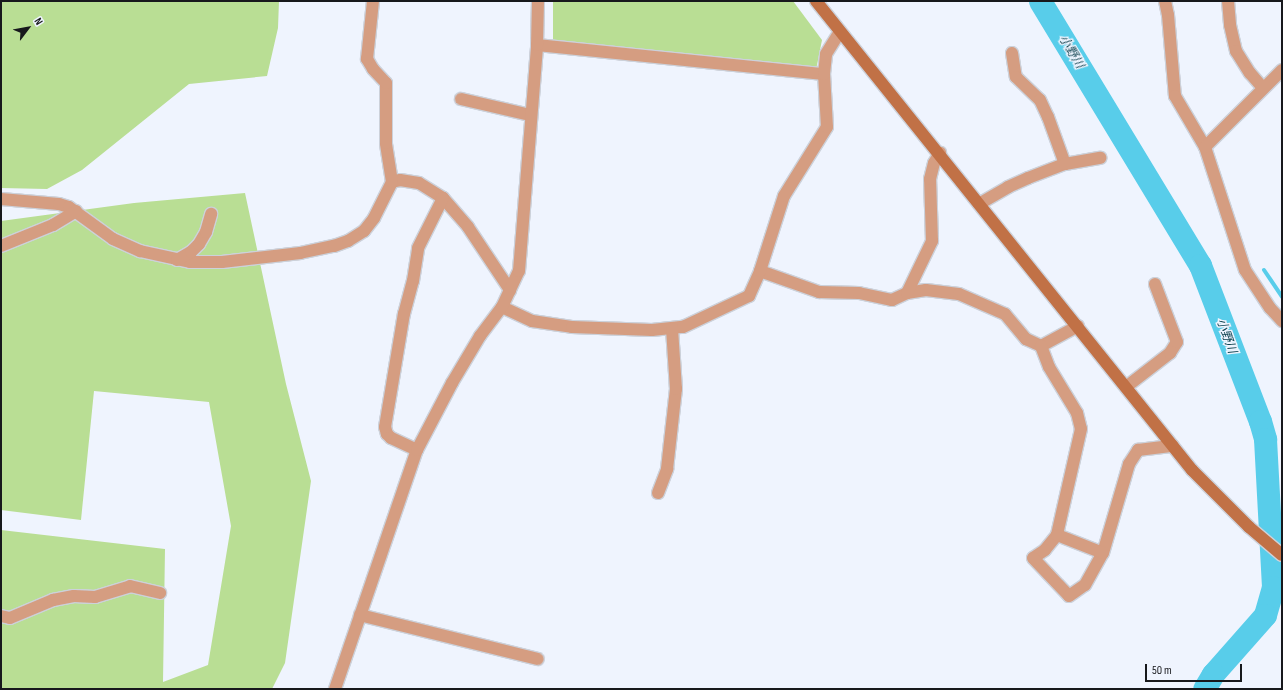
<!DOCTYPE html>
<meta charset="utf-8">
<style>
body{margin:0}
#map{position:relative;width:1283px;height:690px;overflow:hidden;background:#eff4fe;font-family:"Sofia Sans Condensed","Noto Sans JP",sans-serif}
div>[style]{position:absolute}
.green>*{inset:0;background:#b9de94}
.stream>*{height:4px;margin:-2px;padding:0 2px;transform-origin:2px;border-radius:2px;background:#58cdea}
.river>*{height:23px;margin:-11.5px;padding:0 11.5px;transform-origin:11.5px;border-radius:11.5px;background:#58cdea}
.roads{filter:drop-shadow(1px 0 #ccd1da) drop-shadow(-1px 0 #ccd1da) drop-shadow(0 1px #ccd1da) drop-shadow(0 -1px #ccd1da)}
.street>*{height:12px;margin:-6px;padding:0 6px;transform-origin:6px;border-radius:6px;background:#d59d81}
.secondary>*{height:12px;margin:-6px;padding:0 6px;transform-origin:6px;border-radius:6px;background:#c17146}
span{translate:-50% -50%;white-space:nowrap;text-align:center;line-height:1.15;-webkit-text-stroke:3px #eff4fe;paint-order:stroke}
.water-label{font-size:12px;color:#0f4350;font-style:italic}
.frame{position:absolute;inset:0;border:2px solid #17181c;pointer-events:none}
.north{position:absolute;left:8px;top:8px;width:40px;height:40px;-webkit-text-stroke:3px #eff4fe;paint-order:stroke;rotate:58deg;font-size:11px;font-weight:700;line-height:16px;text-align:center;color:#17181c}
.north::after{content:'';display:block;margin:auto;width:14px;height:18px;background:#17181c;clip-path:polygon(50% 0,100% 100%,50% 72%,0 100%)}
.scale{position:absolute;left:1145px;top:664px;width:97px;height:18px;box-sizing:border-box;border:2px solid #17181c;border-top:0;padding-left:5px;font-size:12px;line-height:14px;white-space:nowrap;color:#17181c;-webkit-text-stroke:3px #eff4fe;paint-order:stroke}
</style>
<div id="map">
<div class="green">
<i style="clip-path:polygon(1px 1px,279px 1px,278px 28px,267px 76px,189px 84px,82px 170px,47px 189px,1px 188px)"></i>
<i style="clip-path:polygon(553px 1px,793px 1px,822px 40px,816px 70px,553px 43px)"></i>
<i style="clip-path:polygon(245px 193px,286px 384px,311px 481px,285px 663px,272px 689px,1px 689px,1px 530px,165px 549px,163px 682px,208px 665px,231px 526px,209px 402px,94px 391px,81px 520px,1px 510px,1px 221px,134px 203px)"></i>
</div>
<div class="stream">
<i style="left:1264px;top:270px;width:32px;rotate:56deg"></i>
</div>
<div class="river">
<i style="left:1040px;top:1px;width:309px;rotate:58.8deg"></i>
<i style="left:1200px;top:265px;width:167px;rotate:69deg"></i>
<i style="left:1260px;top:421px;width:19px;rotate:74deg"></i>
<i style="left:1265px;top:439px;width:148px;rotate:86.9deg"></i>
<i style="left:1273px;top:587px;width:29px;rotate:106deg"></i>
<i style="left:1265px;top:615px;width:79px;rotate:131.4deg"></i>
<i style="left:1213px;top:674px;width:17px;rotate:121deg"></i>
</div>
<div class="roads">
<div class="street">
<i style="left:1165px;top:1px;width:14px;rotate:78deg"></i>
<i style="left:1168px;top:15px;width:81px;rotate:85.1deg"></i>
<i style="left:1175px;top:96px;width:59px;rotate:59.5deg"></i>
<i style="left:1205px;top:147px;width:129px;rotate:72deg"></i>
<i style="left:1245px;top:270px;width:45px;rotate:56.7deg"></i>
<i style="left:1270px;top:308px;width:18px;rotate:47deg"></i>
<i style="left:1228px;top:1px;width:24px;rotate:85deg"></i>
<i style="left:1230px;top:25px;width:27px;rotate:77deg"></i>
<i style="left:1236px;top:51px;width:26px;rotate:58deg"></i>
<i style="left:1250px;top:73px;width:20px;rotate:49deg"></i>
<i style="left:537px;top:45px;width:288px;rotate:5.8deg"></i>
<i style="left:1012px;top:53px;width:24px;rotate:81deg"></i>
<i style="left:1016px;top:77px;width:33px;rotate:44deg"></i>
<i style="left:1040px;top:100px;width:19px;rotate:65deg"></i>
<i style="left:1048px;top:117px;width:50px;rotate:70.1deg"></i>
<i style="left:461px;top:99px;width:71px;rotate:13.1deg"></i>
<i style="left:1205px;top:147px;width:109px;rotate:-45deg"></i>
<i style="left:392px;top:182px;width:8px;rotate:-14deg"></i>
<i style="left:400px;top:180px;width:19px;rotate:9deg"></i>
<i style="left:419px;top:183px;width:28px;rotate:32deg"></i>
<i style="left:443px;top:198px;width:38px;rotate:49deg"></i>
<i style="left:468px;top:227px;width:76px;rotate:56.3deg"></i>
<i style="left:1px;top:199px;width:58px;rotate:4.9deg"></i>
<i style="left:59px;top:204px;width:10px;rotate:17deg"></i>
<i style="left:69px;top:207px;width:54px;rotate:36deg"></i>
<i style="left:113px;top:239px;width:30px;rotate:24deg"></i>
<i style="left:140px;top:251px;width:51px;rotate:12.4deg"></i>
<i style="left:190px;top:262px;width:32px"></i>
<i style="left:222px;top:262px;width:79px;rotate:-6.6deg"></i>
<i style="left:300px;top:253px;width:35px;rotate:-12deg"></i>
<i style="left:334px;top:246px;width:15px;rotate:-20deg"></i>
<i style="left:348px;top:241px;width:19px;rotate:-32deg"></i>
<i style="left:364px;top:231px;width:16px;rotate:-52deg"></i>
<i style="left:374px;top:218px;width:40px;rotate:-63.4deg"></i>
<i style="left:392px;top:182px;width:39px;rotate:-99deg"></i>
<i style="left:386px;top:143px;width:60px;rotate:-90deg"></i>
<i style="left:386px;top:83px;width:19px;rotate:-133deg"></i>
<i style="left:373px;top:69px;width:12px;rotate:-121deg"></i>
<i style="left:367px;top:59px;width:58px;rotate:-84.1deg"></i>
<i style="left:979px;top:204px;width:34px;rotate:-30deg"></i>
<i style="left:1008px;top:187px;width:22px;rotate:-24deg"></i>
<i style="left:1028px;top:178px;width:40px;rotate:-21deg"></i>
<i style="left:1065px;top:164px;width:36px;rotate:-10deg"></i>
<i style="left:1px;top:246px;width:56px;rotate:-22deg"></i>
<i style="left:53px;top:225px;width:27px;rotate:-31deg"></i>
<i style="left:177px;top:260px;width:16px;rotate:-30deg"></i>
<i style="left:191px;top:252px;width:11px;rotate:-45deg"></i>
<i style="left:199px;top:244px;width:14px;rotate:-60deg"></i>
<i style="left:206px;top:232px;width:19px;rotate:-74deg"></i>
<i style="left:760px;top:271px;width:63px;rotate:19.6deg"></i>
<i style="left:819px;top:292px;width:40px;rotate:1.4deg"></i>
<i style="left:859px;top:293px;width:34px;rotate:12deg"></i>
<i style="left:892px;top:300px;width:17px;rotate:-25deg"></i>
<i style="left:907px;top:293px;width:19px;rotate:-9deg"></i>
<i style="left:926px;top:290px;width:33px;rotate:7deg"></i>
<i style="left:959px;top:294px;width:50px;rotate:23.5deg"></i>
<i style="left:1005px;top:314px;width:33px;rotate:50deg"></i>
<i style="left:1026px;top:339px;width:17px;rotate:25deg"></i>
<i style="left:907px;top:293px;width:58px;rotate:-64.3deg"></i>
<i style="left:932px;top:241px;width:62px;rotate:-91.8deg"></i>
<i style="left:930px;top:179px;width:16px;rotate:-76deg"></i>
<i style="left:934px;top:163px;width:12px;rotate:-59deg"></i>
<i style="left:502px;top:307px;width:33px;rotate:25deg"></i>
<i style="left:532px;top:321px;width:40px;rotate:8.5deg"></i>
<i style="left:572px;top:327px;width:80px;rotate:2.1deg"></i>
<i style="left:652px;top:330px;width:31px;rotate:-6deg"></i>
<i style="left:683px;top:327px;width:73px;rotate:-25.2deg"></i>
<i style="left:749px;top:296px;width:27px;rotate:-66deg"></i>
<i style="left:760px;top:271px;width:79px;rotate:-72.3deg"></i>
<i style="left:784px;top:196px;width:81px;rotate:-58.1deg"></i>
<i style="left:827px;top:127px;width:53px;rotate:-93.2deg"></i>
<i style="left:824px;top:74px;width:20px;rotate:-84deg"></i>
<i style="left:826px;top:54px;width:26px;rotate:-58deg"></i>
<i style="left:1078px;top:326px;width:42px;rotate:151.6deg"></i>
<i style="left:1041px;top:346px;width:22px;rotate:69deg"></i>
<i style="left:1049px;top:367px;width:54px;rotate:58.7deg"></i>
<i style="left:1077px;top:413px;width:16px;rotate:76deg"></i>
<i style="left:1081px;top:429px;width:109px;rotate:102.8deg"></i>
<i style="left:1057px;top:535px;width:19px;rotate:129deg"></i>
<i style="left:1045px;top:550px;width:14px;rotate:146deg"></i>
<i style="left:1033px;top:558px;width:52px;rotate:46.5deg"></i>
<i style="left:1069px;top:596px;width:19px;rotate:-35deg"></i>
<i style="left:1085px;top:585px;width:37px;rotate:-61deg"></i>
<i style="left:1103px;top:553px;width:93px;rotate:-73.7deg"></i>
<i style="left:1129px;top:464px;width:17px;rotate:-57deg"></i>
<i style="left:1138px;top:450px;width:35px;rotate:-7deg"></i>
<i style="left:1126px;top:387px;width:56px;rotate:-37.7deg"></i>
<i style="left:1170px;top:353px;width:13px;rotate:-58deg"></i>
<i style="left:1177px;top:342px;width:62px;rotate:-110.8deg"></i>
<i style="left:417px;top:450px;width:29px;rotate:-155deg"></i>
<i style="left:391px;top:438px;width:6px;rotate:-135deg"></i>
<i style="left:387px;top:434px;width:7px;rotate:-106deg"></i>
<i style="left:385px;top:427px;width:115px;rotate:-80.5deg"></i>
<i style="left:404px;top:314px;width:34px;rotate:-75deg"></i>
<i style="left:413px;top:281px;width:33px;rotate:-81deg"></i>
<i style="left:418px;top:248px;width:56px;rotate:-63.4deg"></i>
<i style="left:658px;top:493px;width:26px;rotate:-69deg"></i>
<i style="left:667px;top:469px;width:81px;rotate:-83.6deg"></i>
<i style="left:676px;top:389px;width:60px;rotate:-93.8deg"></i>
<i style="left:1057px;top:535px;width:49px;rotate:21.4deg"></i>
<i style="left:360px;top:615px;width:183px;rotate:13.9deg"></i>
<i style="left:1px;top:616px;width:9px;rotate:13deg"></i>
<i style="left:10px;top:618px;width:47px;rotate:-22.7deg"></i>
<i style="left:53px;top:600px;width:21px;rotate:-11deg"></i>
<i style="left:74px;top:596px;width:21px;rotate:3deg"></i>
<i style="left:95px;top:597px;width:37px;rotate:-17deg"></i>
<i style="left:130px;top:586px;width:31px;rotate:13deg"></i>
<i style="left:335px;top:689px;width:253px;rotate:-71.1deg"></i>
<i style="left:417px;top:450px;width:76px;rotate:-62.4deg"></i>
<i style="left:452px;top:383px;width:55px;rotate:-59.2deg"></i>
<i style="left:480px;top:336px;width:36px;rotate:-53deg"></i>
<i style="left:502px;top:307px;width:40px;rotate:-65deg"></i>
<i style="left:519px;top:271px;width:227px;rotate:-85.4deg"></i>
<i style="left:537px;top:45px;width:44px;rotate:-88.7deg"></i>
</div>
<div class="secondary">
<i style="left:816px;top:1px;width:601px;rotate:51.28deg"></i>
<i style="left:1192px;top:470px;width:81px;rotate:45deg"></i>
<i style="left:1249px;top:527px;width:43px;rotate:40.3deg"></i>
</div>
</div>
<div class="water-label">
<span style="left:1071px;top:52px;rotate:59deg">小野川</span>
<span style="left:1226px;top:336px;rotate:70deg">小野川</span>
</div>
<div class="frame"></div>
<div class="north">N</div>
<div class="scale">50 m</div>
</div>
